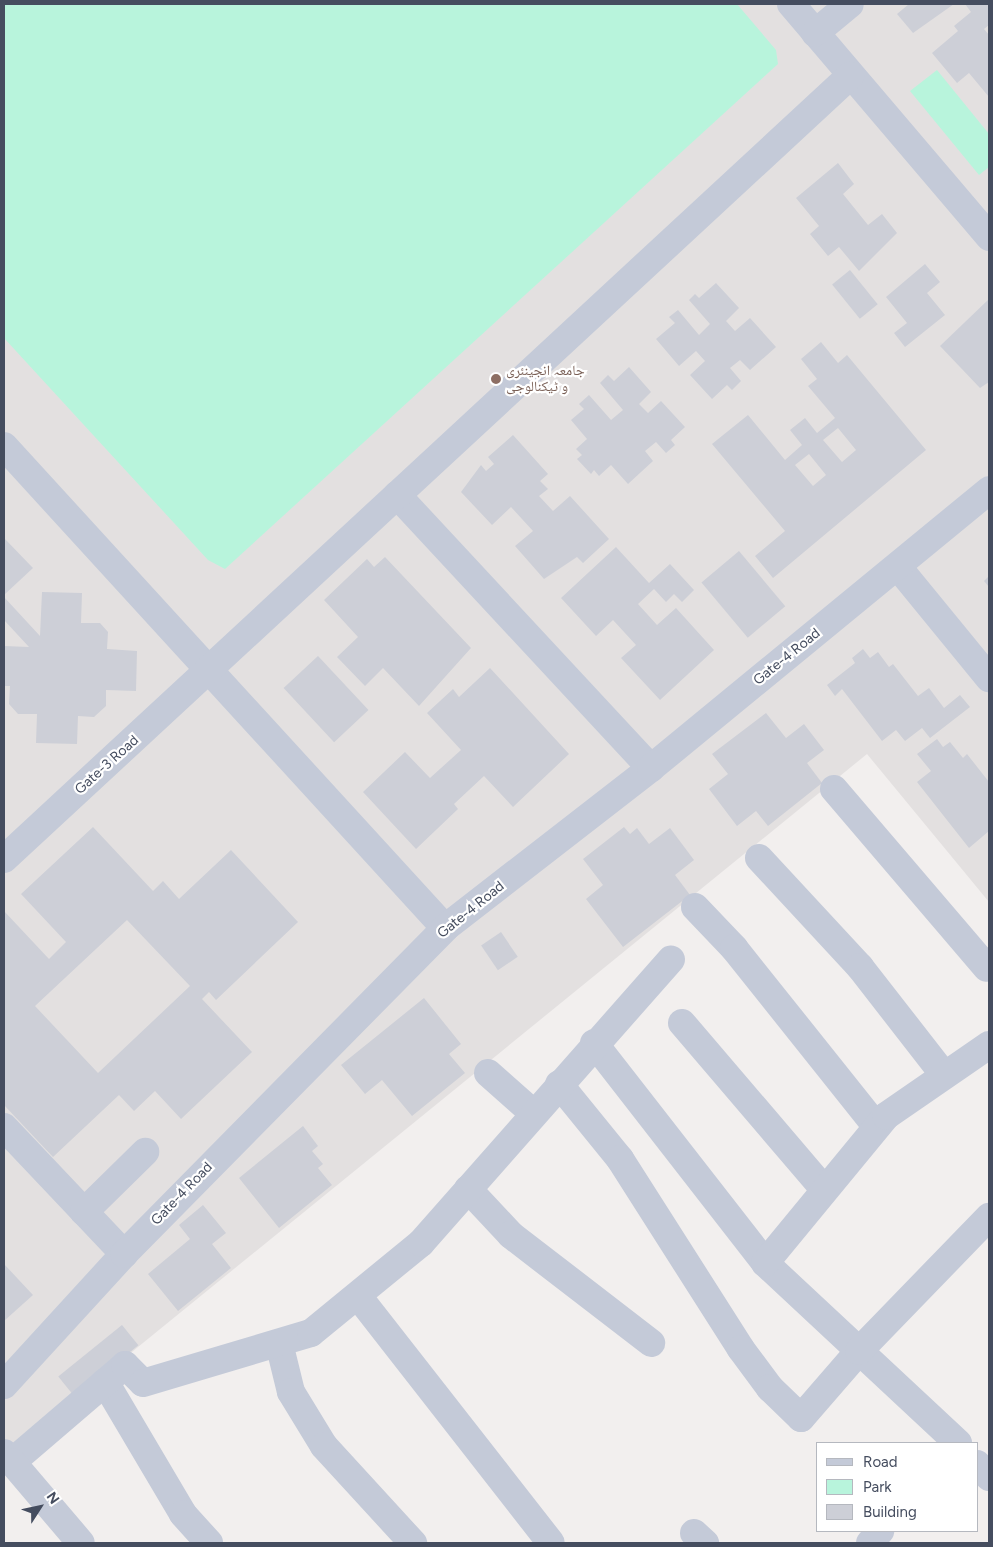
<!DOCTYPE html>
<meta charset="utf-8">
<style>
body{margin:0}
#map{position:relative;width:993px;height:1547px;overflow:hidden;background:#f2efee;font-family:Figtree,"Noto Naskh Arabic",sans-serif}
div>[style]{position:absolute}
.education>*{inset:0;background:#e3e0e0}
.green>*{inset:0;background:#b8f4dc}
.building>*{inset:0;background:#cdcfd7;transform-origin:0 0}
.minor>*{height:28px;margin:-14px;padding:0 14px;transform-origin:14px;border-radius:14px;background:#c4cad8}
.dots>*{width:14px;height:14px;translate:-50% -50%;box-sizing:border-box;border:2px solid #fff;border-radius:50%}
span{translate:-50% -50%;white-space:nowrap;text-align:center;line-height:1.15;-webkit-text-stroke:4.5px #fff;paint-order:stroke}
.education-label{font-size:14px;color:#785e54}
.left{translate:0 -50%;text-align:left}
.street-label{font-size:14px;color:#454d5f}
.frame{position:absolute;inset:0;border:5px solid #454d5f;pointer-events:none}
.legend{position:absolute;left:816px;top:1442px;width:162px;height:90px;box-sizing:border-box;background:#fff;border:1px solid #b5b8bf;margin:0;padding:6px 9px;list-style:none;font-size:15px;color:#454d5f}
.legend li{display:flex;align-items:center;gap:10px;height:25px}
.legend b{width:25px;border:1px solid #b5b8bf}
.north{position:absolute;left:15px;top:1482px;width:50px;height:50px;-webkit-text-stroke:4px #fff;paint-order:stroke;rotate:55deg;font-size:14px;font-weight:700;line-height:20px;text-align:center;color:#454d5f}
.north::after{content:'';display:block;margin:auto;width:18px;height:22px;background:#454d5f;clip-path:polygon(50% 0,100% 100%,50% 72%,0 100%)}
</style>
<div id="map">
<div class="education">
<i style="clip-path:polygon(4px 4px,989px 4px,989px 902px,867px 754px,4px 1456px)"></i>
</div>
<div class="green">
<i style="clip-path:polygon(4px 4px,737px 4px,776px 50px,778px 64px,225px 569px,208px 560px,4px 338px)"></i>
<i style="clip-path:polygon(937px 70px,989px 134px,989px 167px,979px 175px,910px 91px)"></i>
</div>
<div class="building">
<i style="clip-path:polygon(909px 4px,954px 4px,913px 33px,897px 14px)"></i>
<i style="clip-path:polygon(965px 4px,989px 4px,989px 25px,984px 29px,989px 35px,989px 97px,969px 73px,957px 83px,932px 53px,958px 31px,954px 26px,971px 12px)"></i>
<i style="clip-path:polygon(838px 163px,854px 184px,843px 194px,868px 225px,882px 214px,897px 233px,859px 271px,839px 247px,828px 256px,810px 234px,819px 226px,796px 198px)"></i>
<i style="clip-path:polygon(925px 264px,940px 282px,927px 293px,945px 315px,905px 347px,894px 333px,907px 323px,886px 297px)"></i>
<i style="left:850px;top:270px;width:44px;height:23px;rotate:51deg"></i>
<i style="clip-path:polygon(716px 283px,739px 308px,726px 321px,735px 331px,750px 318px,776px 347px,750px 370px,740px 360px,730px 368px,741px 381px,732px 390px,727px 385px,712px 399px,690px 375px,705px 361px,696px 351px,679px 366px,656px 339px,675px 323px,669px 317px,678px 310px,699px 335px,710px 324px,689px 300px,695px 294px,699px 298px)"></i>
<i style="clip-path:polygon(989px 299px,989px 382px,980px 388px,940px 346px)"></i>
<i style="clip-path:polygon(evenodd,821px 342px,838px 363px,847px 355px,926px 450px,773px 578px,755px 556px,785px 531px,712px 444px,748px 415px,785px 460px,802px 445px,790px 430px,805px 418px,817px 433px,835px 418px,808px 386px,817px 379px,801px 359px,821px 342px,838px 428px,856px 450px,842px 462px,823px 440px,838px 428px,821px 342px,809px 454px,826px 475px,813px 486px,795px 465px,809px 454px)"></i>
<i style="clip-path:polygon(629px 367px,651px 392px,639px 404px,648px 413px,661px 401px,685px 427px,671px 440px,675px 445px,666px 453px,656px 442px,645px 451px,653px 461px,628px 484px,611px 465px,599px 476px,594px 470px,591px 474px,577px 459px,582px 455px,576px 449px,587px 439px,571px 420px,584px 409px,579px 404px,589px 395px,611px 420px,623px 410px,600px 383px,608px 375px,614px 381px)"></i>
<i style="clip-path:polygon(513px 435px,548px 474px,540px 481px,548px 489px,539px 496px,553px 511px,570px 496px,609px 539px,583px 563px,577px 557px,544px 579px,515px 546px,533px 531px,511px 507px,492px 525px,461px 492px,481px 465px,486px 471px,494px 464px,488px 457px)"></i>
<i style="clip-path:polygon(4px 538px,33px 568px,4px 595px)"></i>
<i style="clip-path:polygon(616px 547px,649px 583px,670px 564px,694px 590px,682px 602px,674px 594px,666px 602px,654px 589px,638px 604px,657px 625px,676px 608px,714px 650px,660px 700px,621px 658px,636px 645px,613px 620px,596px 636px,561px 598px)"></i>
<i style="left:739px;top:551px;width:72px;height:49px;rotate:50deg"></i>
<i style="clip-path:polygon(385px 557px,471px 648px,419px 706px,383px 668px,365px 686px,337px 657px,358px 637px,324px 600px,367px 559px,374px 567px)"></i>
<i style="clip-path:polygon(989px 576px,989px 587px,984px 581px)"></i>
<i style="clip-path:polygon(42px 592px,82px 593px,81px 623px,100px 623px,108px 632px,107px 649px,137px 651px,136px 691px,106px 690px,106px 706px,94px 717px,78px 716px,77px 744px,36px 743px,37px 714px,18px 714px,9px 704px,10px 686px,4px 686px,4px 646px,29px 647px,4px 620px,4px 597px,40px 636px)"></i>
<i style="clip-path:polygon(863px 649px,870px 658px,878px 652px,889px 667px,893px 664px,918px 696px,929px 688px,944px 708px,960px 695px,970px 707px,930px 738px,922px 728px,905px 741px,896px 730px,882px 741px,842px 689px,835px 696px,827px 685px,855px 663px,852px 658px)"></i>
<i style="left:318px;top:656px;width:74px;height:47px;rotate:47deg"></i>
<i style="clip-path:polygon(490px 668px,569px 754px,513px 807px,484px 776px,454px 804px,458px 809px,416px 849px,363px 792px,405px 752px,430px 778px,461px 750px,427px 713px,453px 689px,459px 697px)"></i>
<i style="clip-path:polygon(766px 713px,786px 738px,804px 724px,824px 750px,807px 763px,822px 783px,768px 826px,756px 811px,737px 826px,709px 789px,728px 774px,712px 754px)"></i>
<i style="clip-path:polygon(937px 739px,943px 747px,950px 742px,963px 758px,967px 754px,989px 782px,989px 831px,969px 848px,917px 782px,931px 771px,917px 754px)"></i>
<i style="clip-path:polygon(evenodd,93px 827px,153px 891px,163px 881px,179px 899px,231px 850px,298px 922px,216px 1000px,209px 992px,202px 999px,252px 1052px,181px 1119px,155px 1091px,134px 1111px,119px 1095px,53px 1157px,4px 1105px,4px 911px,49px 959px,66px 942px,21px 894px,93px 827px,127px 920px,190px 986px,98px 1073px,35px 1006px,127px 920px)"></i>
<i style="clip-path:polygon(624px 827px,630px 834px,637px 828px,649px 844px,670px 828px,694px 860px,675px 875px,690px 895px,623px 947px,586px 899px,603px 885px,583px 859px)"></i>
<i style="left:501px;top:932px;width:30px;height:24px;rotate:56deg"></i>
<i style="clip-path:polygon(424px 998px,461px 1044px,449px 1054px,465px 1073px,412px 1116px,382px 1080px,365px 1094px,341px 1065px)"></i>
<i style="clip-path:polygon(303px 1126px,318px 1146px,312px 1151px,323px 1164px,318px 1168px,332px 1185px,279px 1228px,239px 1178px)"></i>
<i style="clip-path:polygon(203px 1205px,226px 1233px,212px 1244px,231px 1268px,178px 1311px,148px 1274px,190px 1239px,179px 1225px)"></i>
<i style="clip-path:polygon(4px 1264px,33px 1295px,4px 1321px)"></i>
<i style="left:122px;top:1325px;width:26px;height:82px;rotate:51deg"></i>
</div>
<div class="minor">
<i style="left:791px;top:4px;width:306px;rotate:49.6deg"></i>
<i style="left:815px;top:33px;width:45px;rotate:-39.6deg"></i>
<i style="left:4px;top:446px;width:653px;rotate:47.54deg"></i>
<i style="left:397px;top:495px;width:373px;rotate:47.1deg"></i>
<i style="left:898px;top:567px;width:144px;rotate:50.7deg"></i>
<i style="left:834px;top:789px;width:235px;rotate:49.5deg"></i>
<i style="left:759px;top:858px;width:149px;rotate:47.2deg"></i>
<i style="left:860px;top:967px;width:137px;rotate:52.1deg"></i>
<i style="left:4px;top:859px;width:1153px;rotate:-42.79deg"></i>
<i style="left:695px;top:907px;width:57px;rotate:46.4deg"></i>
<i style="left:734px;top:948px;width:228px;rotate:51.4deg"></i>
<i style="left:682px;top:1023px;width:218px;rotate:49.5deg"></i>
<i style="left:594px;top:1043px;width:279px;rotate:52.1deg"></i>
<i style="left:765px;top:1263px;width:264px;rotate:43deg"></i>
<i style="left:488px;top:1073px;width:60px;rotate:41.6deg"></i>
<i style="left:559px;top:1084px;width:97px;rotate:50.9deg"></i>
<i style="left:620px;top:1159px;width:225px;rotate:57.5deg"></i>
<i style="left:741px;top:1349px;width:49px;rotate:53.4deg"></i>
<i style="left:770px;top:1388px;width:43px;rotate:44.1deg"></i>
<i style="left:801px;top:1418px;width:89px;rotate:-49.1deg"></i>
<i style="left:859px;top:1351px;width:187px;rotate:-45.9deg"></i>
<i style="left:4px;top:1127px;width:175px;rotate:46.6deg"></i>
<i style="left:468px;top:1189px;width:63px;rotate:46.9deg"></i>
<i style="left:511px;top:1235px;width:177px;rotate:37.6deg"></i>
<i style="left:84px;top:1212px;width:86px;rotate:-44.5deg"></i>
<i style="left:765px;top:1263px;width:190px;rotate:-50.5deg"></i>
<i style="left:886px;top:1116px;width:125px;rotate:-34.6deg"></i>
<i style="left:358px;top:1296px;width:313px;rotate:52deg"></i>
<i style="left:279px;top:1343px;width:50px;rotate:76.2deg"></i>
<i style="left:291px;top:1392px;width:63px;rotate:58.6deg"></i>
<i style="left:324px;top:1446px;width:132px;rotate:47.5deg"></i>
<i style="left:105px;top:1382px;width:153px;rotate:59.4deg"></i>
<i style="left:183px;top:1514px;width:39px;rotate:48deg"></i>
<i style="left:4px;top:1385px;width:178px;rotate:-47.5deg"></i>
<i style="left:124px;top:1254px;width:458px;rotate:-45.4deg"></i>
<i style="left:445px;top:928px;width:261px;rotate:-37.8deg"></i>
<i style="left:651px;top:768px;width:438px;rotate:-39.4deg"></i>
<i style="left:4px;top:1453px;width:12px;rotate:48deg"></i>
<i style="left:12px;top:1462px;width:149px;rotate:-40.6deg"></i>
<i style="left:125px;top:1365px;width:25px;rotate:45deg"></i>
<i style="left:143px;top:1383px;width:175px;rotate:-16.6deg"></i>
<i style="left:311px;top:1333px;width:142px;rotate:-39.3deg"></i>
<i style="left:421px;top:1243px;width:378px;rotate:-48.6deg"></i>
<i style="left:12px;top:1462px;width:106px;rotate:49.6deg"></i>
<i style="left:977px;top:1464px;width:18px;rotate:47deg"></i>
<i style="left:694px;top:1533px;width:15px;rotate:42deg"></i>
<i style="left:870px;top:1543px;width:16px;rotate:-50deg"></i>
</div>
<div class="dots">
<i style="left:496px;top:379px;background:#8d6e63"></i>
</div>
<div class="education-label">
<span class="left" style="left:506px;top:379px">جامعہ انجینئری<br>و ٹیکنالوجی</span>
</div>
<div class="street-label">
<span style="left:787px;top:657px;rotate:-39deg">Gate-4 Road</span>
<span style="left:107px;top:765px;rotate:-42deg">Gate-3 Road</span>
<span style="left:471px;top:910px;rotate:-39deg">Gate-4 Road</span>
<span style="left:182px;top:1194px;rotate:-46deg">Gate-4 Road</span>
</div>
<div class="frame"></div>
<ul class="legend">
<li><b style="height:6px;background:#c4cad8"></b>Road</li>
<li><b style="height:14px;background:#b8f4dc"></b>Park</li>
<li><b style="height:14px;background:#cdcfd7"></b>Building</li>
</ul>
<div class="north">N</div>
</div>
